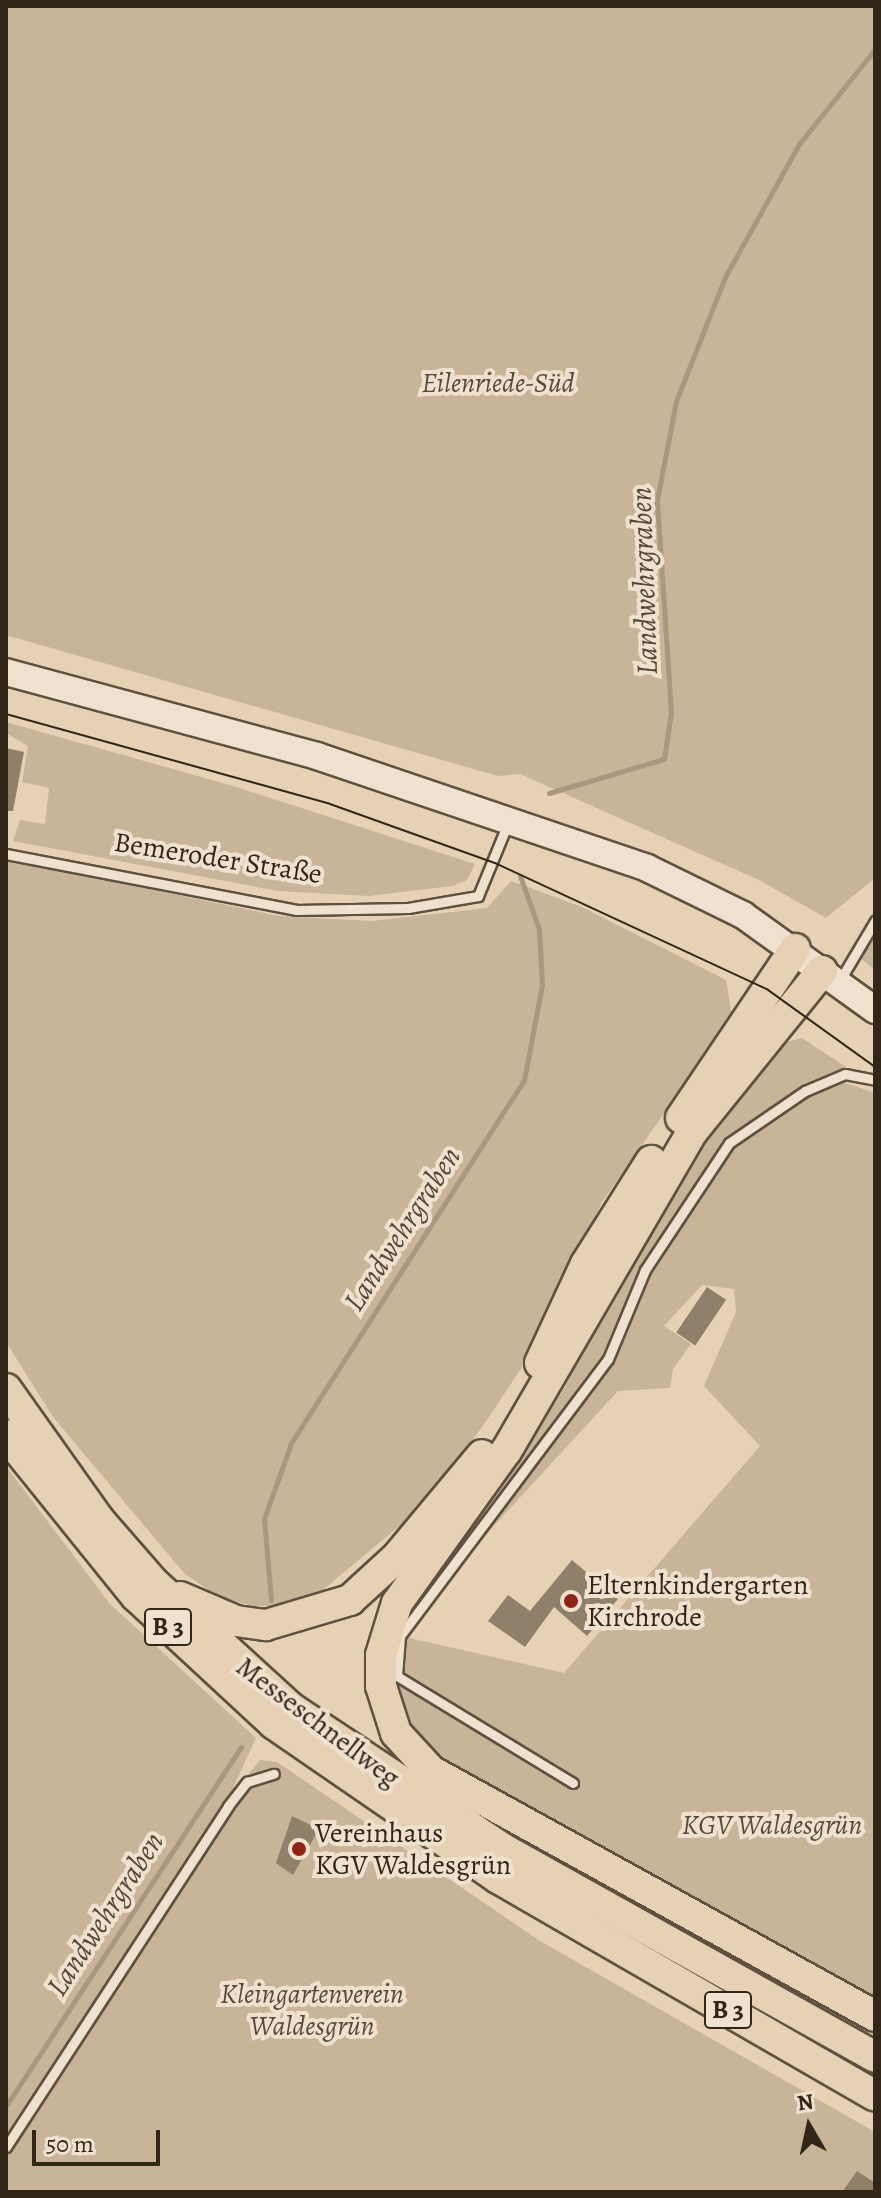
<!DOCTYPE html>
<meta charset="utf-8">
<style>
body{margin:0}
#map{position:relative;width:881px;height:2198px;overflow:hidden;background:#e6d1b4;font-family:Alegreya,serif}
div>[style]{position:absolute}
.green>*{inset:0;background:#c7b499}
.stream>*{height:5px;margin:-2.5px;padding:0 2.5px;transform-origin:2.5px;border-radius:2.5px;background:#a9977f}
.building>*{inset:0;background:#907f69;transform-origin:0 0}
.roads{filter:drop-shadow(2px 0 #5f513f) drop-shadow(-2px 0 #5f513f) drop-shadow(0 2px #5f513f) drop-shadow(0 -2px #5f513f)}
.service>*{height:9px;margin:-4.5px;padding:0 4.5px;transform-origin:4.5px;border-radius:4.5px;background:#efe1ce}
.secondary>*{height:26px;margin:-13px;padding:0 13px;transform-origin:13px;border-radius:13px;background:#efe1ce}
.trunk>*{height:30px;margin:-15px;padding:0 15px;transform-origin:15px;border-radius:15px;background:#e6d1b4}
.tram>*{height:2px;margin:-1px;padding:0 1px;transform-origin:1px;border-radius:1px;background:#322618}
.dots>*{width:22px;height:22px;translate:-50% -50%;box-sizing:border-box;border:4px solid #efe1ce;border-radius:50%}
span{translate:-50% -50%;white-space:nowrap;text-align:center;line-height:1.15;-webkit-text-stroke:8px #efe1ce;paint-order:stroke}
.shield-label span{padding:2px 6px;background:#efe1ce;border:2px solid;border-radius:6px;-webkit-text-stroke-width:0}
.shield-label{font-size:26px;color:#322618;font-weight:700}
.park-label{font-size:28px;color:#574a38;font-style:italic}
.street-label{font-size:28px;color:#322618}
.poi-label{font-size:28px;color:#322618}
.left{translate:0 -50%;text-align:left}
.water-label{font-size:30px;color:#564837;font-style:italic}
.frame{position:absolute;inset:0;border:8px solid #322618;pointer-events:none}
.north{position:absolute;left:769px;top:2086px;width:80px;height:80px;-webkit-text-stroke:6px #efe1ce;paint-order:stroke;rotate:351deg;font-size:22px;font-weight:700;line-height:32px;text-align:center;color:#322618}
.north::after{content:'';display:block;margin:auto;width:28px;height:36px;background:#322618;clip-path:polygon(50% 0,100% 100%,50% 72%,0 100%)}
.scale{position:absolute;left:32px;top:2130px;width:128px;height:36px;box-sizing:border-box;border:4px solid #322618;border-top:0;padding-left:10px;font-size:24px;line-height:28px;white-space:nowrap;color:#322618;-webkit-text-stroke:6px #efe1ce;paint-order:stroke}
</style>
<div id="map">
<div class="green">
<i style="clip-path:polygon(6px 6px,875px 6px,875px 878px,826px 918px,759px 880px,520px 774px,498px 776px,6px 635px)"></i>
<i style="clip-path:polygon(6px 722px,233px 786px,475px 864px,467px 880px,452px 886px,368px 896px,278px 891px,13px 841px,20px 820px,45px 824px,49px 788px,22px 782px,28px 746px,6px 733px)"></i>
<i style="clip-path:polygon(6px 859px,279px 916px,372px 921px,487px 908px,511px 881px,582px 907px,726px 980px,732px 1016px,602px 1202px,522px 1367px,489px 1417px,428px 1502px,319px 1593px,283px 1606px,252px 1606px,217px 1596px,184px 1573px,53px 1417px,6px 1342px)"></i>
<i style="clip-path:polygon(875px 935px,875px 970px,861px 959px)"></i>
<i style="clip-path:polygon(802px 1038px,846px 1067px,840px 1081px,875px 1093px,875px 2004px,436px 1760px,414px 1736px,392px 1680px,400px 1636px,564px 1673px,760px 1446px,704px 1386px,736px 1312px,734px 1289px,702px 1285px,664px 1326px,691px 1344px,673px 1369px,670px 1388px,618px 1391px,410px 1617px,564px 1389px,612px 1286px,697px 1151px,787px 1042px)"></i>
<i style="clip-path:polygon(6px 1466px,110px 1604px,256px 1738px,228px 1799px,260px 1760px,277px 1762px,540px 1941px,875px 2132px,875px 2192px,6px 2192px)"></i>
</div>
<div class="stream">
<i style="left:549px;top:793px;width:120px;rotate:-16.5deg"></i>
<i style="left:664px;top:759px;width:48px;rotate:-81.5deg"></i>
<i style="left:671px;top:712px;width:212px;rotate:-93.8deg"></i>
<i style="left:657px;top:500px;width:101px;rotate:-79.1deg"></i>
<i style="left:676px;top:401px;width:133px;rotate:-68.4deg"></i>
<i style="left:725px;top:277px;width:152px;rotate:-60.9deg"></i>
<i style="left:799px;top:144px;width:122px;rotate:-51.3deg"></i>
<i style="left:271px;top:1600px;width:81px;rotate:-94.9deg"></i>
<i style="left:264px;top:1519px;width:81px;rotate:-70.4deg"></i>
<i style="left:291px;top:1443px;width:431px;rotate:-57.3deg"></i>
<i style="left:524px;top:1080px;width:97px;rotate:-79.3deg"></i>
<i style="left:542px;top:985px;width:56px;rotate:-93.1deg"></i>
<i style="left:539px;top:929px;width:56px;rotate:-109.7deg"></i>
<i style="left:6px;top:2106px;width:429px;rotate:-56.8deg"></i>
</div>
<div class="building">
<i style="clip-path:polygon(6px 748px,24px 752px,13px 811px,6px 811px)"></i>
<i style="left:707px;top:1287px;width:23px;height:55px;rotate:34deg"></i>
<i style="clip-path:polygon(572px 1560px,618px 1599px,587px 1636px,554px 1607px,525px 1647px,488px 1621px,508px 1595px,530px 1611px)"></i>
<i style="clip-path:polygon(292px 1816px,319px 1829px,293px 1875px,276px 1863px)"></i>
<i style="clip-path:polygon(857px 2171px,875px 2183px,875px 2192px,842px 2192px)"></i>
</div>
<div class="roads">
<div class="service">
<i style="left:6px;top:854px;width:295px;rotate:10.9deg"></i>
<i style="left:296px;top:910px;width:112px;rotate:-1deg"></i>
<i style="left:408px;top:908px;width:71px;rotate:-9.7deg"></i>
<i style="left:478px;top:896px;width:79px;rotate:-67.7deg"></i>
<i style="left:840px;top:980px;width:69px;rotate:-59.3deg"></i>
<i style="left:573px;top:1783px;width:206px;rotate:-148.7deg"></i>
<i style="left:397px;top:1676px;width:40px;rotate:-85.7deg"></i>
<i style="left:400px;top:1636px;width:346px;rotate:-53.1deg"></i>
<i style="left:608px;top:1359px;width:96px;rotate:-67.4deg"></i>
<i style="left:645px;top:1270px;width:152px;rotate:-56.5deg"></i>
<i style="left:729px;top:1143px;width:92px;rotate:-34.4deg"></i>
<i style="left:805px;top:1091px;width:43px;rotate:-23deg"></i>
<i style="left:845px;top:1074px;width:31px;rotate:11deg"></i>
<i style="left:6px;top:2147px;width:407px;rotate:-56.9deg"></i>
<i style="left:228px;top:1806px;width:31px;rotate:-52deg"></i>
<i style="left:247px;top:1782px;width:28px;rotate:-17deg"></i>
</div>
<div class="secondary">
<i style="left:6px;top:672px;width:322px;rotate:15.1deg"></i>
<i style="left:317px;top:756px;width:348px;rotate:18.7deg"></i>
<i style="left:647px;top:868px;width:107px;rotate:26.1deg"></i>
<i style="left:743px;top:915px;width:163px;rotate:35.7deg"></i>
</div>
<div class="trunk">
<i style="left:822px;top:971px;width:207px;rotate:128.9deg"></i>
<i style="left:692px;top:1132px;width:369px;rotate:120.2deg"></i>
<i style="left:506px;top:1451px;width:187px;rotate:125.6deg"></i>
<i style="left:397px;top:1603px;width:54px;rotate:107.1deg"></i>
<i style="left:381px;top:1655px;width:31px;rotate:90deg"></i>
<i style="left:381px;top:1686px;width:49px;rotate:72.3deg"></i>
<i style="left:396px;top:1733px;width:52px;rotate:47.4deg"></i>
<i style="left:431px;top:1771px;width:507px;rotate:28.89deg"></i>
<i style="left:681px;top:1118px;width:204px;rotate:-56deg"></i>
<i style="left:540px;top:1363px;width:109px;rotate:-65.1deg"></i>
<i style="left:586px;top:1264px;width:122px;rotate:-57.7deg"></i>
<i style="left:6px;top:1389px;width:161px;rotate:54.6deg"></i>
<i style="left:99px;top:1520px;width:84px;rotate:48.9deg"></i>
<i style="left:154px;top:1583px;width:185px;rotate:42.4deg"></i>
<i style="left:291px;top:1708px;width:257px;rotate:33.6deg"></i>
<i style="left:505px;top:1850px;width:424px;rotate:29.2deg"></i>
<i style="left:6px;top:1435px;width:207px;rotate:51.1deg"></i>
<i style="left:136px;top:1596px;width:188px;rotate:42.8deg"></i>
<i style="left:274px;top:1724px;width:272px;rotate:34.5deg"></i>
<i style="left:498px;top:1878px;width:435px;rotate:30deg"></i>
<i style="left:180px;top:1597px;width:61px;rotate:23.2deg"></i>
<i style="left:236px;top:1621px;width:30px;rotate:8deg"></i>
<i style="left:266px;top:1625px;width:88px;rotate:-16.6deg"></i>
<i style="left:350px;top:1600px;width:62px;rotate:-42.4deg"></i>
<i style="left:396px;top:1558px;width:134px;rotate:-50.1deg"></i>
</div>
</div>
<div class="tram">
<i style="left:6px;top:714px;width:336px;rotate:15.5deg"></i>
<i style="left:330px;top:804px;width:175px;rotate:19.7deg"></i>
<i style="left:495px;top:863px;width:301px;rotate:24.9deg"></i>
<i style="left:768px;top:990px;width:132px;rotate:35.7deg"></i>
</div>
<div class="dots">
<i style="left:571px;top:1601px;background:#8f2418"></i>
<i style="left:299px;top:1849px;background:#8f2418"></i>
</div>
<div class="shield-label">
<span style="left:168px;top:1627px">B 3</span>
<span style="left:728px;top:2010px">B 3</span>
</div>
<div class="park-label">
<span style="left:498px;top:383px">Eilenriede-Süd</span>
<span style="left:772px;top:1825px">KGV Waldesgrün</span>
<span style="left:312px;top:2010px">Kleingartenverein<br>Waldesgrün</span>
</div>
<div class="street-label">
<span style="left:218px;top:858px;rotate:9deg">Bemeroder Straße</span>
<span style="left:318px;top:1722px;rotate:37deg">Messeschnellweg</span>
</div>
<div class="poi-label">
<span class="left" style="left:587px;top:1601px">Elternkindergarten<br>Kirchrode</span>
<span class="left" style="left:315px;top:1849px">Vereinhaus<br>KGV Waldesgrün</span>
</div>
<div class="water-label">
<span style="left:644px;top:581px;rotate:-92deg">Landwehrgraben</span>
<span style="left:402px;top:1229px;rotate:-57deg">Landwehrgraben</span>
<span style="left:105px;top:1914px;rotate:-57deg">Landwehrgraben</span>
</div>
<div class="frame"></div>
<div class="north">N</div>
<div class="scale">50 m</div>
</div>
